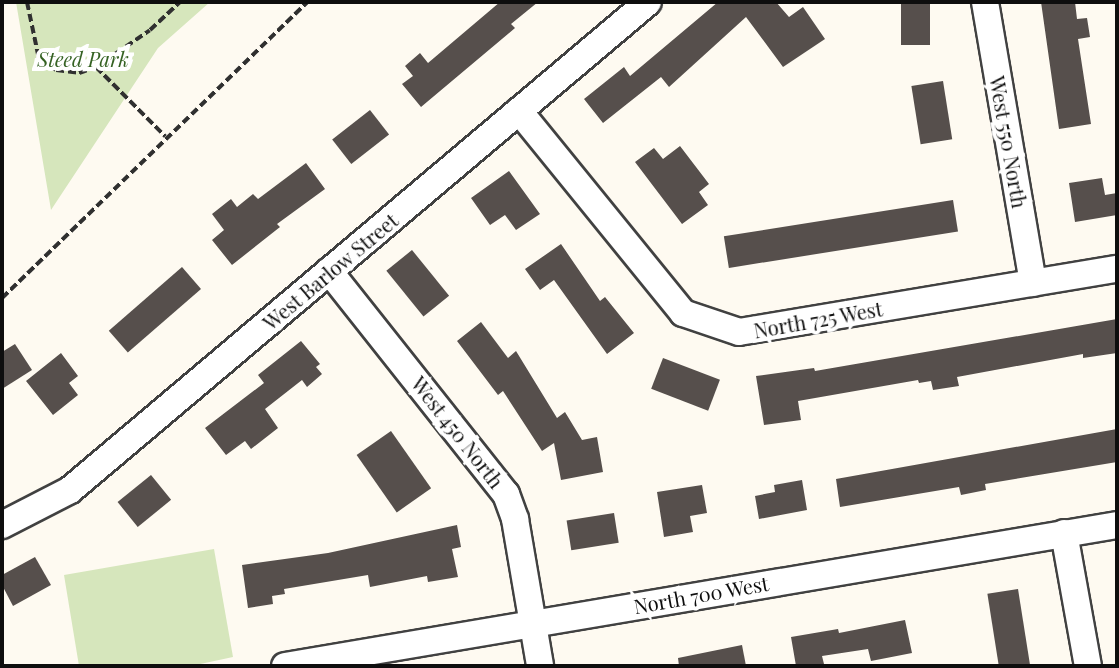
<!DOCTYPE html>
<style>
body{margin:0}
#map{position:relative;width:1119px;height:668px;overflow:hidden;background:#fefaf1;font-family:"Playfair Display",serif}
div>[style]{position:absolute}
.green>*{inset:0;background:#d6e6bc}
.building>*{inset:0;background:#564f4c;transform-origin:0 0}
.path>*{height:4px;margin-top:-2px;transform-origin:0;background:repeating-linear-gradient(90deg,#303030 0 8px,transparent 0 12px)}
.roads{filter:drop-shadow(2px 0 #414141) drop-shadow(-2px 0 #414141) drop-shadow(0 2px #414141) drop-shadow(0 -2px #414141)}
.street>*{height:26px;margin:-13px;padding:0 13px;transform-origin:13px;border-radius:13px;background:#fff}
span{translate:-50% -50%;white-space:nowrap;text-align:center;line-height:1.15;-webkit-text-stroke:8px #fff;paint-order:stroke}
.park-label{font-size:20px;color:#356223;font-style:italic}
.street-label{font-size:20px;color:#0e0e0e}
.frame{position:absolute;inset:0;border:4px solid #0e0e0e;pointer-events:none}
</style>
<div id="map">
<div class="green">
<i style="clip-path:polygon(16px 2px,210px 2px,158px 48px,51px 210px)"></i>
<i style="clip-path:polygon(214px 549px,233px 657px,191px 666px,79px 666px,64px 575px)"></i>
</div>
<div class="building">
<i style="clip-path:polygon(500px 2px,538px 2px,511px 24px,515px 28px,421px 107px,402px 84px,413px 76px,405px 66px,420px 53px,428px 63px)"></i>
<i style="clip-path:polygon(718px 2px,776px 2px,789px 17px,803px 7px,825px 39px,783px 67px,746px 17px,669px 87px,661px 77px,603px 123px,584px 99px,624px 67px,630px 76px)"></i>
<i style="left:901px;top:2px;width:29px;height:43px"></i>
<i style="clip-path:polygon(1041px 2px,1075px 2px,1077px 19px,1087px 18px,1090px 37px,1078px 39px,1091px 124px,1059px 129px)"></i>
<i style="left:943px;top:81px;width:59px;height:32px;rotate:81deg"></i>
<i style="left:370px;top:110px;width:31px;height:48px;rotate:52deg"></i>
<i style="clip-path:polygon(680px 146px,709px 184px,699px 192px,708px 205px,682px 224px,635px 162px,654px 148px,663px 159px)"></i>
<i style="clip-path:polygon(306px 163px,325px 189px,277px 224px,280px 227px,232px 265px,212px 240px,224px 230px,212px 214px,231px 199px,237px 207px,253px 194px,258px 199px)"></i>
<i style="clip-path:polygon(509px 171px,540px 214px,516px 230px,505px 215px,490px 225px,471px 198px)"></i>
<i style="clip-path:polygon(1102px 178px,1105px 195px,1117px 193px,1117px 215px,1075px 222px,1069px 183px)"></i>
<i style="left:953px;top:200px;width:32px;height:232px;rotate:81deg"></i>
<i style="clip-path:polygon(561px 244px,600px 301px,605px 297px,634px 333px,607px 354px,554px 280px,540px 290px,525px 269px)"></i>
<i style="left:412px;top:250px;width:59px;height:33px;rotate:51deg"></i>
<i style="left:182px;top:267px;width:29px;height:97px;rotate:49deg"></i>
<i style="clip-path:polygon(1117px 319px,1117px 353px,1083px 358px,1083px 354px,957px 377px,959px 386px,933px 390px,931px 381px,919px 383px,918px 380px,798px 401px,801px 420px,764px 425px,756px 376px,814px 368px,815px 371px)"></i>
<i style="clip-path:polygon(481px 322px,508px 358px,516px 351px,557px 418px,565px 412px,582px 440px,597px 437px,603px 472px,561px 480px,554px 443px,542px 451px,503px 391px,498px 395px,457px 341px)"></i>
<i style="clip-path:polygon(301px 341px,320px 364px,316px 367px,322px 374px,307px 387px,302px 380px,265px 409px,278px 428px,251px 449px,245px 441px,226px 455px,205px 428px,264px 383px,258px 375px)"></i>
<i style="clip-path:polygon(15px 344px,32px 370px,2px 389px,2px 352px)"></i>
<i style="clip-path:polygon(61px 353px,78px 376px,69px 383px,78px 395px,53px 415px,26px 381px)"></i>
<i style="left:663px;top:358px;width:61px;height:33px;rotate:21deg"></i>
<i style="clip-path:polygon(1117px 429px,1117px 462px,985px 484px,986px 490px,961px 495px,959px 487px,840px 507px,836px 479px)"></i>
<i style="left:391px;top:431px;width:70px;height:42px;rotate:55deg"></i>
<i style="left:151px;top:475px;width:32px;height:43px;rotate:51deg"></i>
<i style="clip-path:polygon(802px 480px,807px 510px,759px 519px,755px 496px,775px 492px,774px 485px)"></i>
<i style="clip-path:polygon(702px 485px,707px 513px,690px 516px,693px 532px,664px 537px,657px 492px)"></i>
<i style="left:614px;top:513px;width:30px;height:48px;rotate:81deg"></i>
<i style="clip-path:polygon(457px 525px,461px 547px,452px 549px,458px 577px,428px 582px,427px 576px,370px 587px,368px 575px,284px 589px,285px 594px,272px 596px,273px 604px,248px 608px,242px 565px,328px 553px)"></i>
<i style="clip-path:polygon(35px 557px,51px 585px,13px 606px,2px 585px,2px 575px)"></i>
<i style="left:1018px;top:589px;width:78px;height:31px;rotate:81deg"></i>
<i style="clip-path:polygon(905px 620px,912px 653px,871px 661px,868px 649px,822px 656px,824px 664px,796px 666px,791px 637px,838px 629px,839px 633px)"></i>
<i style="clip-path:polygon(742px 645px,746px 666px,679px 666px,678px 658px)"></i>
</div>
<div class="path">
<i style="left:27px;top:2px;width:58px;rotate:78.1deg"></i>
<i style="left:39px;top:59px;width:20px;rotate:33deg"></i>
<i style="left:56px;top:70px;width:23px;rotate:7deg"></i>
<i style="left:79px;top:73px;width:18px;rotate:-19deg"></i>
<i style="left:96px;top:67px;width:65px;rotate:-34.4deg"></i>
<i style="left:150px;top:30px;width:41px;rotate:-43deg"></i>
<i style="left:96px;top:67px;width:98px;rotate:45deg"></i>
<i style="left:2px;top:298px;width:425px;rotate:-44.1deg"></i>
</div>
<div class="roads">
<div class="street">
<i style="left:985px;top:2px;width:285px;rotate:80.3deg"></i>
<i style="left:519px;top:111px;width:260px;rotate:50.9deg"></i>
<i style="left:683px;top:313px;width:59px;rotate:18.7deg"></i>
<i style="left:739px;top:332px;width:383px;rotate:-9.5deg"></i>
<i style="left:329px;top:271px;width:285px;rotate:51.6deg"></i>
<i style="left:506px;top:494px;width:27px;rotate:70deg"></i>
<i style="left:515px;top:519px;width:149px;rotate:80.3deg"></i>
<i style="left:2px;top:525px;width:76px;rotate:-27.2deg"></i>
<i style="left:70px;top:490px;width:756px;rotate:-40.17deg"></i>
<i style="left:1064px;top:533px;width:135px;rotate:79.8deg"></i>
<i style="left:285px;top:666px;width:844px;rotate:-9.62deg"></i>
</div>
</div>
<div class="park-label">
<span style="left:83px;top:58px">Steed Park</span>
</div>
<div class="street-label">
<span style="left:1009px;top:142px;rotate:80deg">West 550 North</span>
<span style="left:330px;top:271px;rotate:-40deg">West Barlow Street</span>
<span style="left:818px;top:319px;rotate:-10deg">North 725 West</span>
<span style="left:458px;top:432px;rotate:52deg">West 450 North</span>
<span style="left:701px;top:594px;rotate:-10deg">North 700 West</span>
</div>
<div class="frame"></div>
</div>
